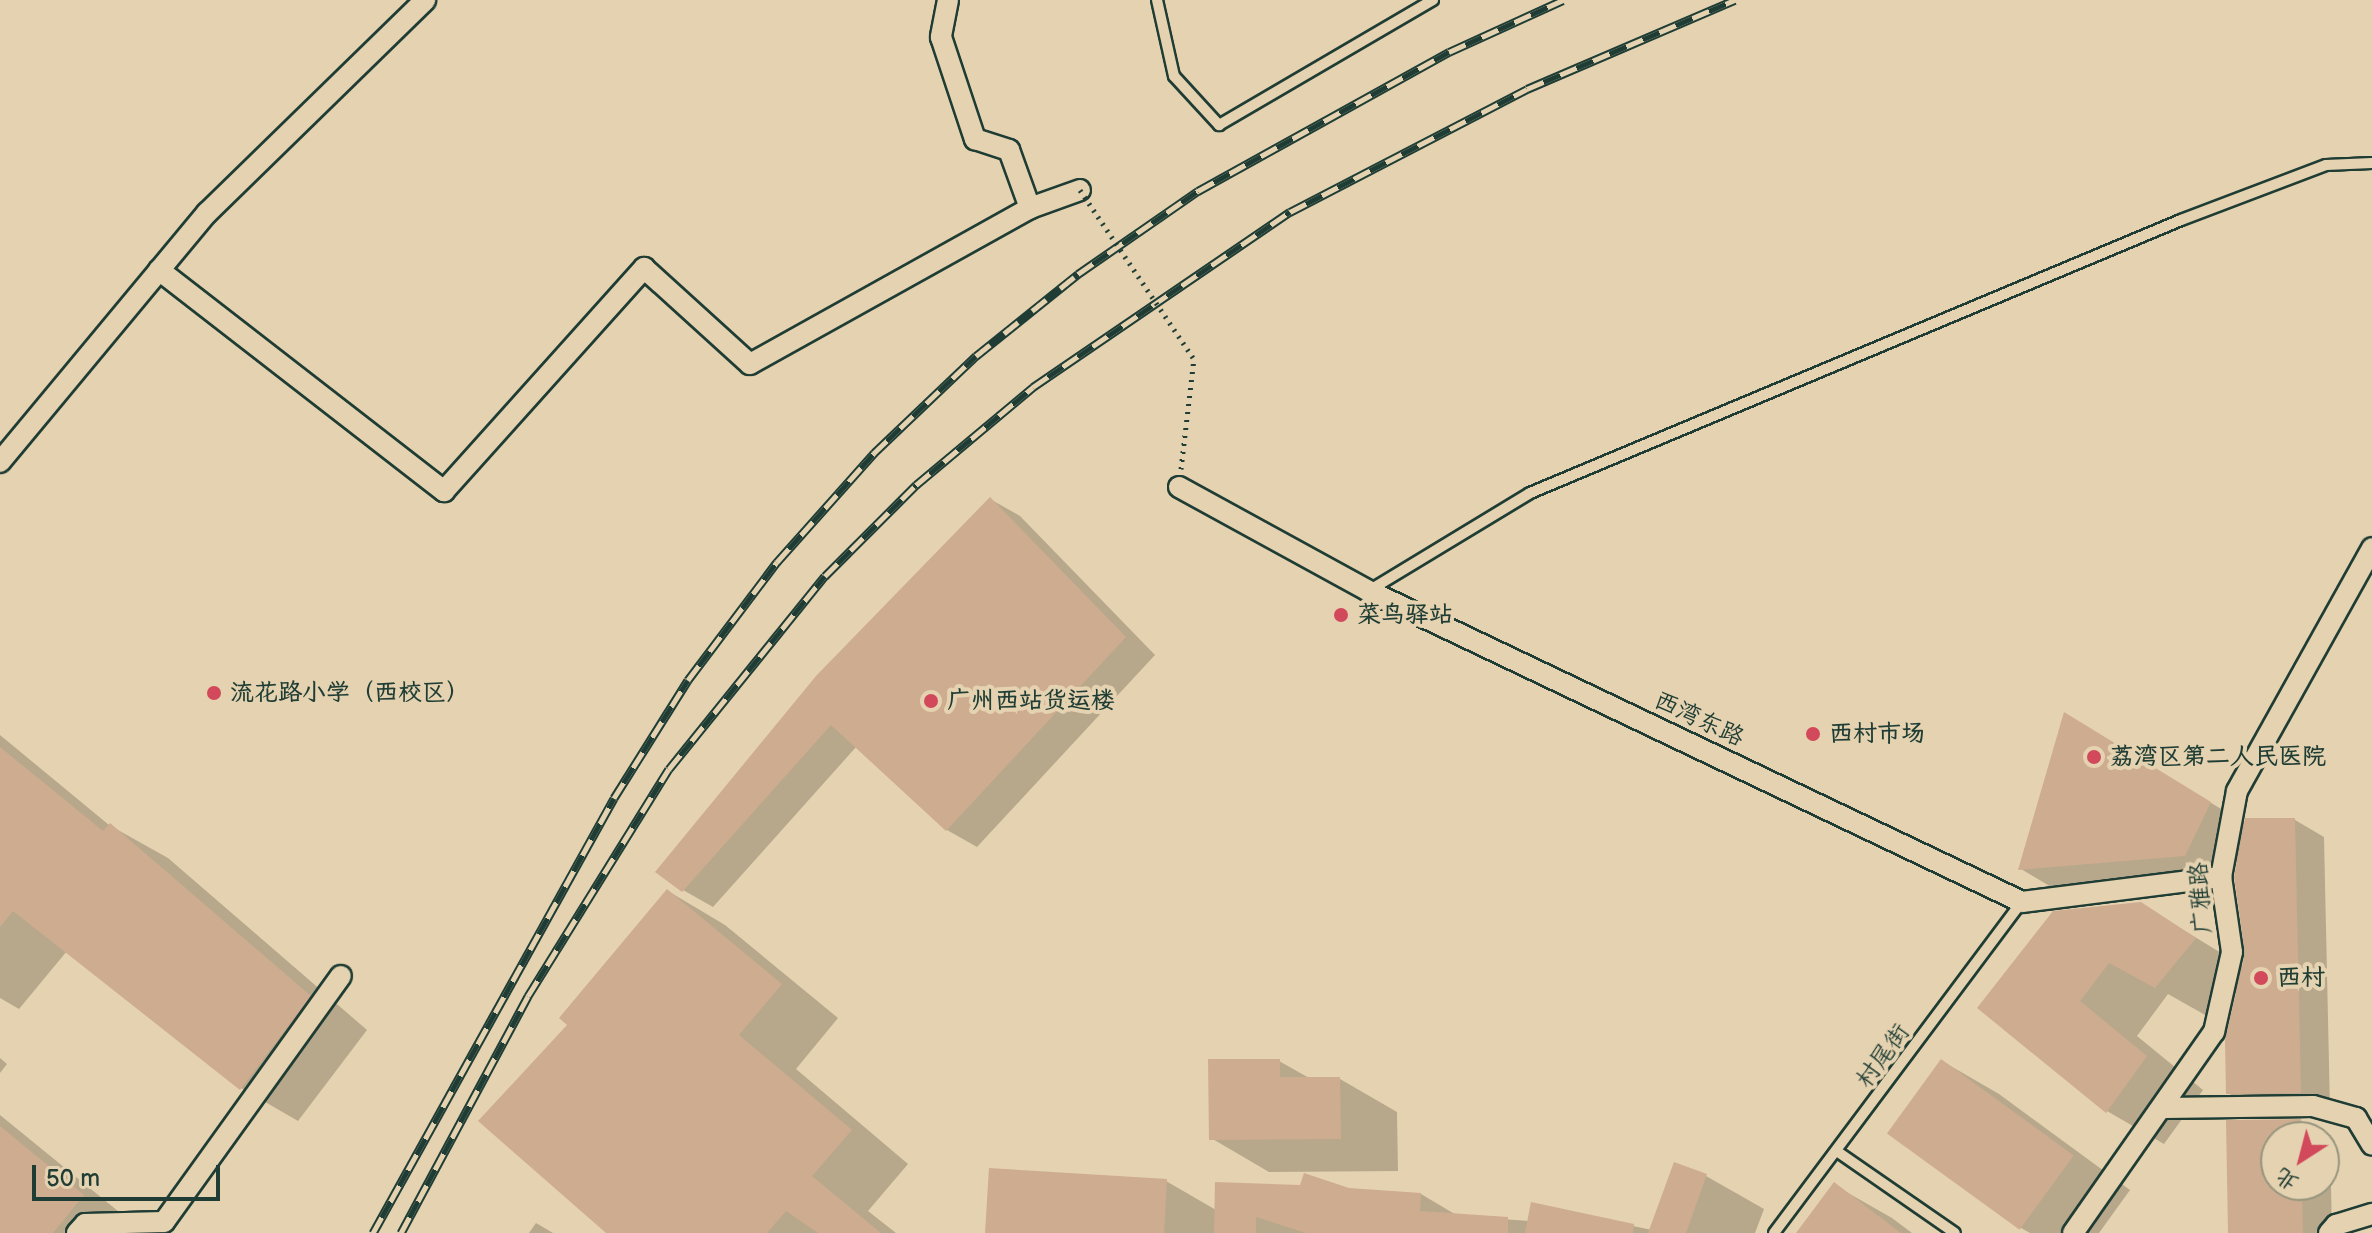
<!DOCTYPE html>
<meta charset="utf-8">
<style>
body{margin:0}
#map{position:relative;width:2372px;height:1233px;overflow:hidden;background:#e5d2b0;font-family:"Balsamiq Sans","LXGW WenKai TC",sans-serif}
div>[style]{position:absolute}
.shadow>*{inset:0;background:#0003}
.building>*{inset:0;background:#ceac90;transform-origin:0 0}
.path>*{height:5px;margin-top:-2.5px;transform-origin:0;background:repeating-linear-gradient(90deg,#1f3d34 0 2px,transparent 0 8px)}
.roads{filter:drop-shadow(2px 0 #1f3d34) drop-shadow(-2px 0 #1f3d34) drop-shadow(0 2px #1f3d34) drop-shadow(0 -2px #1f3d34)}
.service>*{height:10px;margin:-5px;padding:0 5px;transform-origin:5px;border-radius:5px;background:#e5d2b0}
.minor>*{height:20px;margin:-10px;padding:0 10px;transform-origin:10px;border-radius:10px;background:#e5d2b0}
.rail>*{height:9px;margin-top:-4.5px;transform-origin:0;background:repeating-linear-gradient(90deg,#e5d2b0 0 18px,#1f3d34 0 36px);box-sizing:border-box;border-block:2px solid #1f3d34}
.path-bridge>*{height:5px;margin-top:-2.5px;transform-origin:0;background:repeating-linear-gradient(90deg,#1f3d34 0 2px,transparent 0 8px)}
.dots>*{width:22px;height:22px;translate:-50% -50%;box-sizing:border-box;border:4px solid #e5d2b0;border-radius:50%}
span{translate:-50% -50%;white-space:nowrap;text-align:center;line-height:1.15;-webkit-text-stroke:8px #e5d2b0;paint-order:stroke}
.poi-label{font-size:24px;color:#1f3d34;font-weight:700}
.left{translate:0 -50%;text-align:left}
.street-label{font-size:24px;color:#1f3d34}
.north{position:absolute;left:2260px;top:1121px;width:80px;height:80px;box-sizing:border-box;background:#e5d2b0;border:2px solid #96967e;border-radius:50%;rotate:216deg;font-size:22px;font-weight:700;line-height:32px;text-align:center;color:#1f3d34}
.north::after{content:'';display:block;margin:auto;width:28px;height:36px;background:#d1495b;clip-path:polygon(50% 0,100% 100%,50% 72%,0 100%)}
.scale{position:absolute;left:32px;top:1165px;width:188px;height:36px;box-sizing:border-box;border:4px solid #1f3d34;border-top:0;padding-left:10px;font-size:24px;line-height:28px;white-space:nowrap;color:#1f3d34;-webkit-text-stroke:6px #e5d2b0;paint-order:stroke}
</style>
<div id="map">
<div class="shadow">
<i style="clip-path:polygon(990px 499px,1020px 516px,1155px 655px,977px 847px,947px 830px,857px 746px,713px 907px,683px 890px)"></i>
<i style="clip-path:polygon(0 735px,109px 825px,168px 858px,367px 1030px,298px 1121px,241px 1088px,67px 951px,19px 1009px,0 998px)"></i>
<i style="clip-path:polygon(2107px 740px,2246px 824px,2295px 820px,2324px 837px,2330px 1109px,2257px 1110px,2228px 1093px,2239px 989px,2214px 1020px,2168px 994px,2137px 1036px,2203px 1090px,2164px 1144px,2107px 1111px,1980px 1008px,2141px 904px,2244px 967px,2239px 857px,2228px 880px,2063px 894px,2021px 869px)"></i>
<i style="clip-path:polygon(668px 891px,725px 925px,838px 1018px,796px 1069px,908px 1164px,868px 1211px,896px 1233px,609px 1233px,570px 1025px)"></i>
<i style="clip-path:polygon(0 1058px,7px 1064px,0 1073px)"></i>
<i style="clip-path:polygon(1279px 1061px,1311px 1079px,1340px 1079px,1397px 1112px,1398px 1171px,1269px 1172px,1211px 1138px)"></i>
<i style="clip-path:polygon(1942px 1061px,1999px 1094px,2130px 1190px,2099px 1233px,2030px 1233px,2021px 1228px)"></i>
<i style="clip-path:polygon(0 1115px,140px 1229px,137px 1233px,0 1233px)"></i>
<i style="clip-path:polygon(evenodd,2301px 1121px,2330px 1138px,2332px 1233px,2230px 1233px,2228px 1122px,2301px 1121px,2276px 1137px,2324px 1137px,2324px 1185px,2276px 1185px,2276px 1137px)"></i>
<i style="clip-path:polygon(1706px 1176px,1764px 1209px,1755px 1233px,987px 1233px,1166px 1181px,1216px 1210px,1348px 1190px,1421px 1194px,1458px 1216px,1529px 1221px,1533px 1205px,1652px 1230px)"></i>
<i style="clip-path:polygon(1834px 1185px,1892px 1218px,1912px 1233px,1799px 1233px)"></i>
<i style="clip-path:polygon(536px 1223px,553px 1233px,529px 1233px)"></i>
</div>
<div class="building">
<i style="clip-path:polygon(990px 497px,1126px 637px,946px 831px,831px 725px,682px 892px,655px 872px,816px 676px)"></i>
<i style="clip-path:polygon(2064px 712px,2211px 802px,2185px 856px,2018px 870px)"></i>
<i style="clip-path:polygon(0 747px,103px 831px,110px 823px,311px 996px,240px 1090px,13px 911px,0 927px)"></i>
<i style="clip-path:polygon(2245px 818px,2295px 818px,2301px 1093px,2226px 1094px,2225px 1040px,2245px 954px,2234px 877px)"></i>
<i style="clip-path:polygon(667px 889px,782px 984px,739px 1035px,852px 1130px,812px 1176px,881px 1233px,818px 1233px,786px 1211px,767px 1233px,606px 1233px,478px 1121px,567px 1025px,559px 1018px)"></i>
<i style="clip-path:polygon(2141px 902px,2196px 938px,2155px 988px,2109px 963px,2080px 1001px,2147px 1056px,2106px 1113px,1977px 1008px,2053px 911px)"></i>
<i style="clip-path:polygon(1208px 1059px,1280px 1059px,1280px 1077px,1340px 1077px,1341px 1139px,1209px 1140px)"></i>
<i style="left:1941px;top:1059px;width:164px;height:92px;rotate:36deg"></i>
<i style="clip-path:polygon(2301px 1119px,2301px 1137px,2276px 1137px,2276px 1185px,2302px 1185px,2303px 1233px,2228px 1233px,2226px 1120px)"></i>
<i style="clip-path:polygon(0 1126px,84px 1195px,53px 1233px,0 1233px)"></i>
<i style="clip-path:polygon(1674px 1162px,1707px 1174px,1686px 1233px,1648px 1233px)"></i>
<i style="clip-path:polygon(989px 1168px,1167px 1179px,1164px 1233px,985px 1233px)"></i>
<i style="clip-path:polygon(1304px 1173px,1349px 1188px,1421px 1193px,1420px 1211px,1508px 1217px,1508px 1233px,1306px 1233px,1256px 1217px,1256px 1233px,1214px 1233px,1215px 1182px,1300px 1185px)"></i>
<i style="clip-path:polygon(1834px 1182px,1901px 1233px,1796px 1233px)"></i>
<i style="clip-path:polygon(1531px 1202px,1634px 1224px,1633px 1233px,1525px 1233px)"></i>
</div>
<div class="path">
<i style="left:1181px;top:469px;width:111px;rotate:-83.3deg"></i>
</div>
<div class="roads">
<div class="service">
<i style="left:1157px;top:0;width:78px;rotate:77.4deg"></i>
<i style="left:1174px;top:76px;width:67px;rotate:47.4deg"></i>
<i style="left:1219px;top:125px;width:248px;rotate:-30.3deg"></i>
<i style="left:1370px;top:590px;width:187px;rotate:-31.2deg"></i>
<i style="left:1530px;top:493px;width:706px;rotate:-22.75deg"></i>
<i style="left:2181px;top:220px;width:155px;rotate:-20.8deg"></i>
<i style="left:2326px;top:165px;width:46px;rotate:-2.5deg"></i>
<i style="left:1838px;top:1152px;width:142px;rotate:34.7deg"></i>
<i style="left:1774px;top:1233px;width:414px;rotate:-53.2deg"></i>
</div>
<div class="minor">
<i style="left:948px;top:0;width:38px;rotate:101deg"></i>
<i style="left:941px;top:37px;width:108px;rotate:71.6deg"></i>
<i style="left:975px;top:139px;width:36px;rotate:18deg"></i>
<i style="left:1009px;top:150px;width:62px;rotate:70.1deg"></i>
<i style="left:1030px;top:208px;width:53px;rotate:-19.8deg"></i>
<i style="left:159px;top:270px;width:361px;rotate:37.8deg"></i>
<i style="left:444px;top:491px;width:300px;rotate:-48.1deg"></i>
<i style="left:644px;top:268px;width:143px;rotate:42.2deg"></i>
<i style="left:750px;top:364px;width:321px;rotate:-29.1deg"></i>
<i style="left:0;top:462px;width:324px;rotate:-50.3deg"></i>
<i style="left:207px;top:213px;width:305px;rotate:-44.3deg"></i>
<i style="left:1179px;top:487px;width:217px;rotate:28.7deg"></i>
<i style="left:1369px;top:591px;width:723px;rotate:25.47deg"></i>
<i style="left:2022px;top:902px;width:201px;rotate:-7.2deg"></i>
<i style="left:2165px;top:1108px;width:148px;rotate:-0.8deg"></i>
<i style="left:2313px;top:1106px;width:45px;rotate:15.6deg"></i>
<i style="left:2356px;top:1118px;width:31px;rotate:59deg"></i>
<i style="left:77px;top:1233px;width:12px;rotate:-48deg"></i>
<i style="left:85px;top:1224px;width:79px;rotate:-1.5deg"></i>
<i style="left:164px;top:1222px;width:303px;rotate:-54.3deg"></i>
<i style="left:2073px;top:1233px;width:246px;rotate:-55deg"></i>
<i style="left:2214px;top:1032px;width:82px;rotate:-77.3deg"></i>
<i style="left:2232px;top:952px;width:76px;rotate:-98.3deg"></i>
<i style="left:2221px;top:877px;width:87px;rotate:-79.5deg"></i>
<i style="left:2237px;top:791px;width:278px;rotate:-60.9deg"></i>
<i style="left:2329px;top:1233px;width:11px;rotate:-49deg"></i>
<i style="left:2336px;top:1225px;width:38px;rotate:-17deg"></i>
</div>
</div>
<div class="rail">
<i style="left:373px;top:1233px;width:497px;rotate:-61deg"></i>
<i style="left:614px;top:798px;width:139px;rotate:-57.9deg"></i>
<i style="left:688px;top:680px;width:148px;rotate:-53deg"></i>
<i style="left:777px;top:562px;width:146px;rotate:-48.3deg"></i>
<i style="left:874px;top:453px;width:141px;rotate:-43.6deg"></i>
<i style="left:976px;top:356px;width:131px;rotate:-38.8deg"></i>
<i style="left:1078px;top:274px;width:146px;rotate:-34.7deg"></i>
<i style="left:1198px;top:191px;width:287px;rotate:-29deg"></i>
<i style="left:1449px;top:52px;width:125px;rotate:-24.5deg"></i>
<i style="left:401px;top:1233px;width:269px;rotate:-61.8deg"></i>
<i style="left:528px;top:996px;width:267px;rotate:-58.2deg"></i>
<i style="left:669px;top:769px;width:248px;rotate:-51.1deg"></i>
<i style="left:825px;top:576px;width:129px;rotate:-45deg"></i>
<i style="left:916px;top:485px;width:153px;rotate:-39.9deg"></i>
<i style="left:1033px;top:387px;width:311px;rotate:-34.3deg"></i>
<i style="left:1290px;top:212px;width:267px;rotate:-27.4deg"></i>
<i style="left:1527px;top:89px;width:226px;rotate:-23.2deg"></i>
</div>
<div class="path-bridge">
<i style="left:1080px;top:190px;width:204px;rotate:56deg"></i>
</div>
<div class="dots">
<i style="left:1341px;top:615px;background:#d1495b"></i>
<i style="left:214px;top:693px;background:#d1495b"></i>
<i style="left:931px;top:701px;background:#d1495b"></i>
<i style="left:1813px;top:734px;background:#d1495b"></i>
<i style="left:2094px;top:757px;background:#d1495b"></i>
<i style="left:2261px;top:978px;background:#d1495b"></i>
</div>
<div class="poi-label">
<span class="left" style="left:1357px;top:615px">菜鸟驿站</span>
<span class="left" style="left:230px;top:693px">流花路小学（西校区）</span>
<span class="left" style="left:947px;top:701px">广州西站货运楼</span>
<span class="left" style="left:1829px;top:734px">西村市场</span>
<span class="left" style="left:2110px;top:757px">荔湾区第二人民医院</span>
<span class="left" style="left:2277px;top:978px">西村</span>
</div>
<div class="street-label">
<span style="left:1699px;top:719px;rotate:25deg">西湾东路</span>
<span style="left:2201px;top:898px;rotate:-94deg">广雅路</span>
<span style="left:1883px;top:1056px;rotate:-54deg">村尾街</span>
</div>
<div class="north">北</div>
<div class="scale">50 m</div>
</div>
